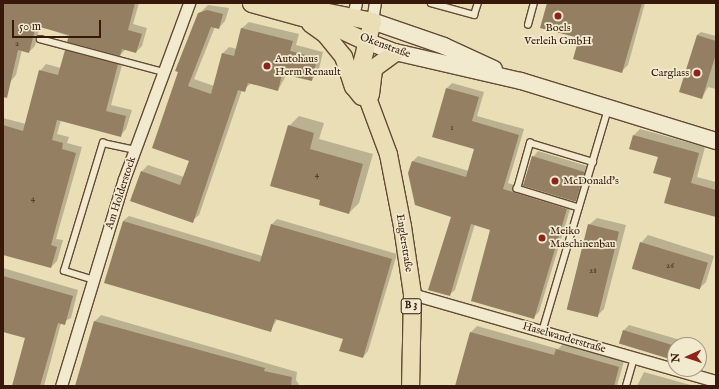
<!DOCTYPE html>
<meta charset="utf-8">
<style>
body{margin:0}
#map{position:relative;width:719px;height:389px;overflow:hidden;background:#e9deb5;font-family:"IM FELL English",serif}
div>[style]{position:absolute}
.shadow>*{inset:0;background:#0003}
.building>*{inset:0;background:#947f63;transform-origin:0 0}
.roads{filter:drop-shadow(1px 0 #644a36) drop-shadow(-1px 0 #644a36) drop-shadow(0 1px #644a36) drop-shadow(0 -1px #644a36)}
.service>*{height:5.5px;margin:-2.75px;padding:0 2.75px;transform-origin:2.75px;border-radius:2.75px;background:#f1eacf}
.minor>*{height:11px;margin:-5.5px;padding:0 5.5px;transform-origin:5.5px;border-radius:5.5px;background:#f1eacf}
.secondary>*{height:16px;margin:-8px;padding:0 8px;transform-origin:8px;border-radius:8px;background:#f1eacf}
.primary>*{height:17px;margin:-8.5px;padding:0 8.5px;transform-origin:8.5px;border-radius:8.5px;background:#e9deb5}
.dots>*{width:11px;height:11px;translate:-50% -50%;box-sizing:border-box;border:2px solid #f1eacf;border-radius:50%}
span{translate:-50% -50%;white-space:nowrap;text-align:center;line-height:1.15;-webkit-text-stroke:3.5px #f1eacf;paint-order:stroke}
.number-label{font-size:9px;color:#4e3221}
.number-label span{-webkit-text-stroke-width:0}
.shield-label span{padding:1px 3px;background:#f1eacf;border:1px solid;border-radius:3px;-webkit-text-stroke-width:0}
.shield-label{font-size:10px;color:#37180b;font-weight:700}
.poi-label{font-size:11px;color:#37180b}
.left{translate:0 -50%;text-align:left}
.right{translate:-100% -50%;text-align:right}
.street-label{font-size:11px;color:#37180b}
.frame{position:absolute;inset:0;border:4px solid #37180b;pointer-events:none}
.north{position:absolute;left:667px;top:337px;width:40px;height:40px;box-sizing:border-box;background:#f1eacf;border:1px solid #a79681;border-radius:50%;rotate:267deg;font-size:11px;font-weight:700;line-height:16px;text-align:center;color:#37180b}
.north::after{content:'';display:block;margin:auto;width:14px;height:18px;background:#8f2418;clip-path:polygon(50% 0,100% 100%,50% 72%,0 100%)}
.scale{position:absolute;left:12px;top:20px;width:89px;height:18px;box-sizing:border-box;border:2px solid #37180b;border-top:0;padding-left:5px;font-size:12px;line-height:14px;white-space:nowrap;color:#37180b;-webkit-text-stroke:3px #f1eacf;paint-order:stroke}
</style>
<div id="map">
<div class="shadow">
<i style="clip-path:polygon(3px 3px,139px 3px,133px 24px,147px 28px,142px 46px,136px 52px,126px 49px,120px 55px,40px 26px,35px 46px,29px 52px,22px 50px,16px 75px,10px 82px,3px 80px)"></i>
<i style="clip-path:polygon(548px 3px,645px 3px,628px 65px,622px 71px,580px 38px)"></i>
<i style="clip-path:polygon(208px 5px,229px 8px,225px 21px,219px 28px,215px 27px,194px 79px,214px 86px,222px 54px,229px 47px,237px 49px,242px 28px,249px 22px,299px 34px,296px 45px,323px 52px,318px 73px,311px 80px,287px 74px,278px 90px,252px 83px,242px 90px,199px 215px,192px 221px,142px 171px,148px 165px,184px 177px,190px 161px,180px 71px,177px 71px,201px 12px)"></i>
<i style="clip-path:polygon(701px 32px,716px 36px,716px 89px,708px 87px,702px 98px,697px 35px)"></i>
<i style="clip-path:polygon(72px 44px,124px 58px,111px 105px,132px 110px,126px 129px,120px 136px,61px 120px,57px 134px,69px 137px,67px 143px,82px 147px,56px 239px,63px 240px,57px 261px,51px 267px,3px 254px,3px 118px,26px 124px,40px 71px,46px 64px,61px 68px,66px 51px)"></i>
<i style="clip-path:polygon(452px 83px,484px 92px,477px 116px,524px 129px,508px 183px,572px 203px,539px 312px,533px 318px,492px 230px,475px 224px,455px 290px,449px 295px,452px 217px,413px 161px,418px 156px,469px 171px,475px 148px,447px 88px)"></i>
<i style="clip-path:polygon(299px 116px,324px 123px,319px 139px,373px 154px,359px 203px,349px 213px,322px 200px,289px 126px)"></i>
<i style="clip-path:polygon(640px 129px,705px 147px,697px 177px,716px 182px,716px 216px,672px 177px,659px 156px,634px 135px)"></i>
<i style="clip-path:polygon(538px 151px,590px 167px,581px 196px,576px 201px,533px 157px)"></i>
<i style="clip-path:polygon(129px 216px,262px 256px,272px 224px,277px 219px,397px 254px,368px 351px,363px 357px,344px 338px,278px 318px,270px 331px,123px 221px)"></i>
<i style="clip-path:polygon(597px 218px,626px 225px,604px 309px,597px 316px,589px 225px)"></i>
<i style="clip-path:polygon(648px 235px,714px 256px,706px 282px,699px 289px,641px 243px)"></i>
<i style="clip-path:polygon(3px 268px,78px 290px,71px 318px,61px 323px,44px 386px,13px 386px,26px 337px,4px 331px,3px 335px)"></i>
<i style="clip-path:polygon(101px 315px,297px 372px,296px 380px,300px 386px,76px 386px,95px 321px)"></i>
<i style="clip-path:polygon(629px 325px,694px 344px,694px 345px,675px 345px,675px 359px,623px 331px)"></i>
<i style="clip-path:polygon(477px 326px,558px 349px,563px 344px,624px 361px,617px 386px,456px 386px,471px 332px)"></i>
<i style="clip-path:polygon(644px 372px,694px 386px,637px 386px)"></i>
</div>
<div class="building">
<i style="clip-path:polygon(3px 3px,135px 3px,128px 30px,142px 34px,136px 53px,122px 49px,120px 56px,67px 42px,69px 35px,36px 26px,29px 53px,18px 50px,7px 98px,3px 97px)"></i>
<i style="clip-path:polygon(547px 3px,642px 3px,622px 73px,573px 59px,579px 38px,540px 28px)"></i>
<i style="clip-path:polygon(207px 10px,223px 14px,219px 29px,211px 27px,188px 86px,211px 94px,222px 53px,234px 56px,241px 28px,293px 41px,290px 51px,317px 58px,312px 81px,282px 74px,278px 91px,248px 83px,245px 92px,238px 90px,193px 223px,130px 201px,141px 171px,180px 185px,189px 161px,152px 148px,178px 72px,175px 71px,198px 13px)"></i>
<i style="clip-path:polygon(697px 35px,716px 41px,716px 54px,702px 99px,679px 92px)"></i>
<i style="clip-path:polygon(65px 50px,118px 64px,106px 111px,126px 116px,121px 137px,57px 120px,52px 140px,63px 143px,62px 149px,76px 153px,51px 245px,57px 247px,51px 268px,3px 255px,3px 125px,23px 131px,39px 70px,58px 75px)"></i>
<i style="clip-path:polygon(446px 88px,479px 97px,472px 121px,519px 135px,503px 189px,567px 209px,534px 319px,471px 301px,490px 230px,471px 224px,450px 296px,428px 290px,451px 217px,415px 205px,408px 173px,412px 161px,466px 177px,474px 149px,432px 137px)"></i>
<i style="clip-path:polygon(288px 125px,314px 133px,310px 149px,363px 164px,349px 214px,319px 205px,320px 200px,270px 186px)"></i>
<i style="clip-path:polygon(633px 135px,699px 153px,691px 183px,716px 190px,716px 217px,664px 203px,671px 178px,653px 173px,658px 157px,629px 149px)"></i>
<i style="left:532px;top:156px;width:55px;height:31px;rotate:17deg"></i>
<i style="clip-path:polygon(123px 221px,260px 262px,271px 224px,392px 259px,363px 358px,339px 351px,343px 339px,275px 319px,271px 332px,104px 283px)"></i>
<i style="left:588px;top:224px;width:32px;height:88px;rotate:14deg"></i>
<i style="left:640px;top:242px;width:71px;height:28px;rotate:17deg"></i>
<i style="clip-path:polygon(3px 276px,73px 296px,65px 325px,58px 323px,40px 386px,12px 386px,25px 338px,3px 332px)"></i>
<i style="clip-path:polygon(94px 321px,265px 368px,264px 371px,292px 377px,291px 386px,75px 386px)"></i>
<i style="left:623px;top:330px;width:54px;height:14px;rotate:17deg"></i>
<i style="clip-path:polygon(470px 332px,554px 355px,556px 349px,619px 367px,614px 386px,455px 386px)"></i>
</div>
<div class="roads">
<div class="service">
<i style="left:431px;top:3px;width:45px;rotate:15.6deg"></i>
<i style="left:474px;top:15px;width:13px;rotate:-72deg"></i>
<i style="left:528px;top:25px;width:23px;rotate:-75deg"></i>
<i style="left:40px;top:39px;width:128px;rotate:14.9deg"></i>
<i style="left:579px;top:208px;width:65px;rotate:-163deg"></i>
<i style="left:517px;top:189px;width:48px;rotate:-74.2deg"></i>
<i style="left:530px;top:143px;width:66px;rotate:16.8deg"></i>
<i style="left:93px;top:280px;width:30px;rotate:-163deg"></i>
<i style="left:64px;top:271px;width:134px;rotate:-73.1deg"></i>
<i style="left:103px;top:143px;width:33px;rotate:12deg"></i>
<i style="left:542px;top:332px;width:233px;rotate:-73.5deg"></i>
<i style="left:626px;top:386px;width:29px;rotate:-74deg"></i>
</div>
<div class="minor">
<i style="left:353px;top:15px;width:12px;rotate:-76deg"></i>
<i style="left:372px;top:21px;width:18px;rotate:-81deg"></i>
<i style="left:412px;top:294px;width:316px;rotate:16deg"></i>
<i style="left:61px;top:386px;width:216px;rotate:-73.1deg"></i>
<i style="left:124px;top:179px;width:188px;rotate:-69.7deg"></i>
</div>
<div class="secondary">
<i style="left:372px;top:21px;width:76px;rotate:19.1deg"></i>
<i style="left:444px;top:46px;width:55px;rotate:24.7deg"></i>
<i style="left:366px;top:41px;width:31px;rotate:21deg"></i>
<i style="left:395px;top:52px;width:129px;rotate:13deg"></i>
<i style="left:521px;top:81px;width:204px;rotate:17.1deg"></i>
</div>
<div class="primary">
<i style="left:251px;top:3px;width:83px;rotate:15.4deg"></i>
<i style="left:331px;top:25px;width:38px;rotate:25deg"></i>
<i style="left:284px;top:3px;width:90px;rotate:11.6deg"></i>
<i style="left:372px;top:21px;width:44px;rotate:104.3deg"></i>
<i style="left:361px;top:64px;width:20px;rotate:87deg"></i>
<i style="left:362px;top:84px;width:75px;rotate:69.6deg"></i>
<i style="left:388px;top:154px;width:73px;rotate:79deg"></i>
<i style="left:402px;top:226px;width:69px;rotate:81.6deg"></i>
<i style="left:412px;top:294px;width:92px;rotate:91.2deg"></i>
<i style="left:310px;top:23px;width:19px;rotate:36deg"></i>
<i style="left:325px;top:34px;width:28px;rotate:51deg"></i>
<i style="left:343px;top:56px;width:32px;rotate:72deg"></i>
<i style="left:353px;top:86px;width:13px;rotate:51deg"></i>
<i style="left:370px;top:94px;width:26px;rotate:-83deg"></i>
<i style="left:373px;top:68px;width:27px;rotate:-36deg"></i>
</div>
</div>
<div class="dots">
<i style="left:558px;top:16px;background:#8f2418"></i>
<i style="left:267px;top:66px;background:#8f2418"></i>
<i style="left:697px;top:73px;background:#8f2418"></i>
<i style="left:555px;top:181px;background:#8f2418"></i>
<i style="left:542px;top:238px;background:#8f2418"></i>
</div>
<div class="number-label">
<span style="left:17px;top:44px">2</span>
<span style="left:452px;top:128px">1</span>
<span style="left:317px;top:175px">4</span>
<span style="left:33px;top:199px">4</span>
<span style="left:670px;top:266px">26</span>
<span style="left:593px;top:271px">28</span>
</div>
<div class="shield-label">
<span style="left:411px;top:306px">B 3</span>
</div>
<div class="poi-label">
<span style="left:558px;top:35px">Boels<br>Verleih GmbH</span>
<span class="left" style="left:275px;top:66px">Autohaus<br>Herm Renault</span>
<span class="right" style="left:689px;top:73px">Carglass</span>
<span class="left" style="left:563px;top:181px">McDonald's</span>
<span class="left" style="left:550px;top:238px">Meiko<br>Maschinenbau</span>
</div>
<div class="street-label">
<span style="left:385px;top:46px;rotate:20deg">Okenstraße</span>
<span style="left:121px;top:193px;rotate:-72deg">Am Holderstock</span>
<span style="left:404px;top:243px;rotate:81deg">Englerstraße</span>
<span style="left:564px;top:338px;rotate:16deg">Haselwanderstraße</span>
</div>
<div class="frame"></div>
<div class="north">N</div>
<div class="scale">50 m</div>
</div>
